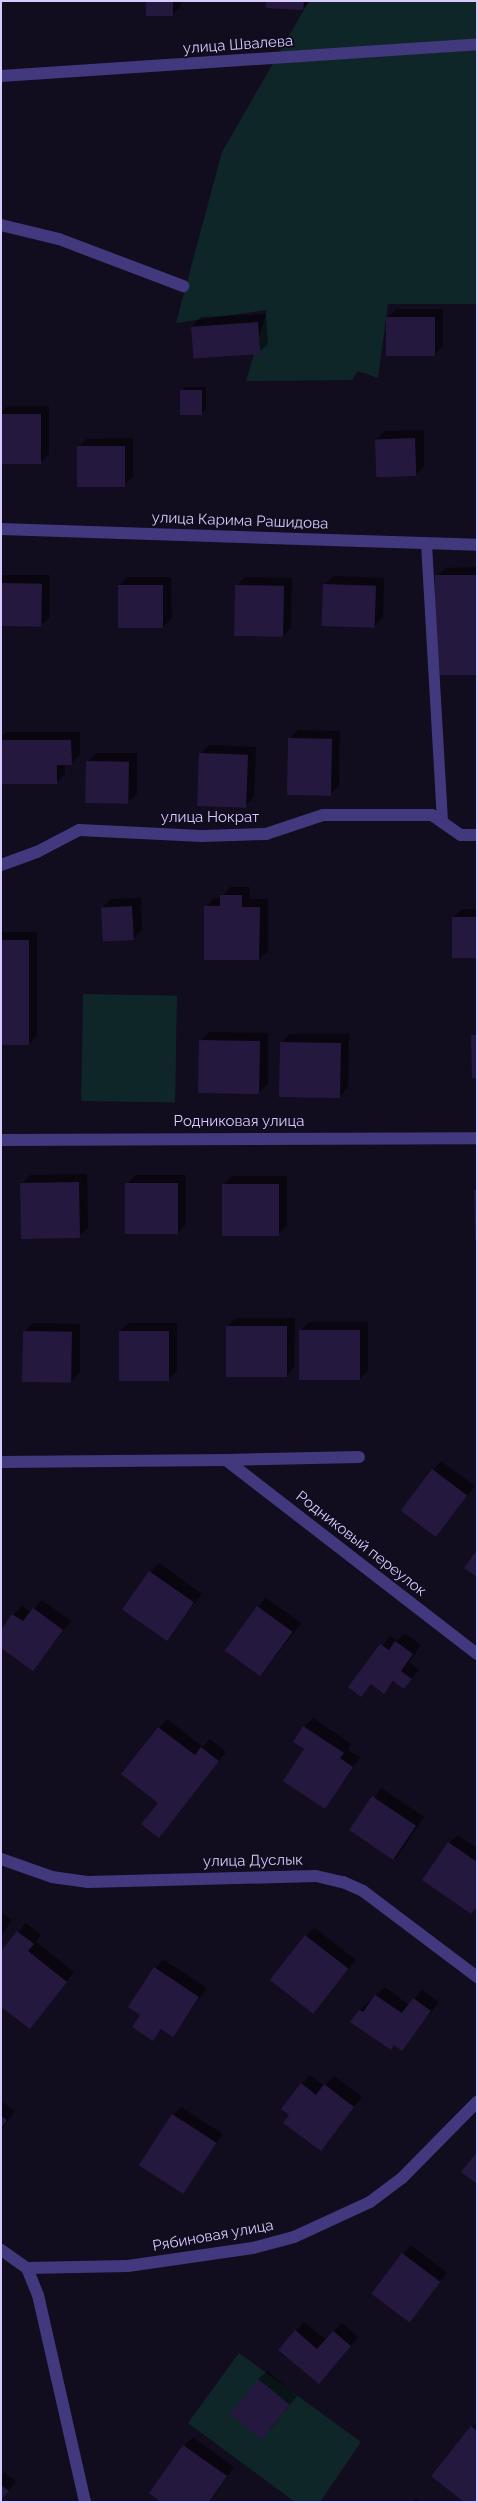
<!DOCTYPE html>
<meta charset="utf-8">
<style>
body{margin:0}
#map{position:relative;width:478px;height:2503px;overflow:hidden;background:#110c1e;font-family:Raleway,sans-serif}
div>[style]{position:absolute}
.green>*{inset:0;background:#0f2628;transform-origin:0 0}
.shadow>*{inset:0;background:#0007;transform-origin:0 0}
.building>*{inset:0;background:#25183f;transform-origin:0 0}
.lane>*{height:11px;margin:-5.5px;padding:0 5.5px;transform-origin:5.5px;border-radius:5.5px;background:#42387d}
.street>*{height:12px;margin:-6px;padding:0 6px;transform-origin:6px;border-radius:6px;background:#42387d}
span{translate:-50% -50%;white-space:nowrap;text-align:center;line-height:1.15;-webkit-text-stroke:4px #110c1e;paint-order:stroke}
.street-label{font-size:15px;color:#d6cafe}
.frame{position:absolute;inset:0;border:2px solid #d6cafe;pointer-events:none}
</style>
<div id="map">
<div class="green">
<i style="clip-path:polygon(309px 1px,477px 1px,477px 304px,388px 304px,378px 378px,358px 371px,352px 380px,246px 381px,267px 310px,176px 323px,222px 152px)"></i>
<i style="left:83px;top:994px;width:94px;height:107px;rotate:1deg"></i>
<i style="clip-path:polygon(239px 2353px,361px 2442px,320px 2502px,295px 2502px,188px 2423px)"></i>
</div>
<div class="shadow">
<i style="clip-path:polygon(1px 1px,48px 1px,1px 2px)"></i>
<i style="clip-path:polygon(147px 1px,181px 1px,181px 6px,172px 15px)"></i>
<i style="clip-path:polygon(268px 1px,310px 1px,303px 9px)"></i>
<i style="clip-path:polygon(396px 309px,443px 309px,443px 346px,435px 354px,387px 318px)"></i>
<i style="clip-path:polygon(266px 314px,268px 344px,259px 352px,192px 326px,201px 317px)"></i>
<i style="clip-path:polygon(186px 387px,206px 387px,206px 409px,202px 413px,181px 391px)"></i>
<i style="clip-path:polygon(8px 406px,49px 406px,49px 454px,40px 463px,1px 463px,1px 412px)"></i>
<i style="clip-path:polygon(424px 430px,424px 466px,416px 475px,376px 440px,385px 431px)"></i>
<i style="clip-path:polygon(133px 438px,133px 477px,124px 485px,78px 447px,86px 439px)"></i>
<i style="clip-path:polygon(477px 567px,477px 674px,437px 577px,445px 568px)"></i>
<i style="clip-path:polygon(1px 575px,50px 575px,50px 617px,41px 625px,1px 625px)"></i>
<i style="clip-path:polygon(333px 576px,384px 578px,383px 617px,374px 626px,324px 585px)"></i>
<i style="clip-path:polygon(128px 577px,171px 577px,172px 618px,163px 627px,119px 585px)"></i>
<i style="clip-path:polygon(245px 577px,292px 578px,291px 628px,282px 637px,237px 585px)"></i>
<i style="clip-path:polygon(298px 730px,340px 731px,339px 786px,330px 794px,290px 738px)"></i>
<i style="clip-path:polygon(6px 732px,80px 732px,80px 755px,71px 763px,65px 763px,65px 774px,56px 783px,1px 783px,1px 737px)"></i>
<i style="clip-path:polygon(209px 745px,256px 747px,254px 797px,245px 806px,200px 754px)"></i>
<i style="clip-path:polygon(96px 753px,137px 753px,137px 794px,128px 802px,88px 761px)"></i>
<i style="clip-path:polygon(230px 887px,250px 887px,250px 899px,268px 899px,268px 951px,259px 959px,206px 907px,214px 898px,221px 898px)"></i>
<i style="clip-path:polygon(141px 898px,142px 930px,133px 939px,102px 908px,111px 899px)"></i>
<i style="clip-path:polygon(462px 909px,477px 909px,477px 957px,453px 917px)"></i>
<i style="clip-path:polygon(1px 932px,37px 932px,37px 1035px,29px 1044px,1px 1044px)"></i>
<i style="clip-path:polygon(209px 1032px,268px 1033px,268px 1084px,259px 1093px,201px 1041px)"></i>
<i style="clip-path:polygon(290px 1034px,349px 1034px,348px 1087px,340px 1096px,281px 1043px)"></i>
<i style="clip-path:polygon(87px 1174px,88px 1228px,79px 1236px,22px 1184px,30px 1175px)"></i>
<i style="clip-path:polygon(135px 1175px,186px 1175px,186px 1224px,178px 1233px,127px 1184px)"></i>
<i style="clip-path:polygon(232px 1176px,287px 1176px,287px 1226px,278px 1234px,223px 1185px)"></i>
<i style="clip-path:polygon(236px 1318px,295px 1318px,294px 1367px,286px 1376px,227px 1327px)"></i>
<i style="clip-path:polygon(309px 1322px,368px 1322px,368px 1371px,359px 1379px,301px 1331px)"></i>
<i style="clip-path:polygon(33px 1323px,80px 1324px,80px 1372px,72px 1381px,24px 1332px)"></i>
<i style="clip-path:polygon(129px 1323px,177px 1323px,177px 1371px,168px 1380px,120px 1331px)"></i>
<i style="clip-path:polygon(441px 1461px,475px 1486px,437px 1535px,433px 1470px)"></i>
<i style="clip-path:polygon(159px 1563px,202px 1594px,166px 1640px,150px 1572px)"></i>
<i style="clip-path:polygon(266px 1598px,301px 1623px,261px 1676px,258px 1607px)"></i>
<i style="clip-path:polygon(42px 1600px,71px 1621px,33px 1669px,13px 1615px,22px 1606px,31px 1612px)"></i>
<i style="clip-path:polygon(405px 1633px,421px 1645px,409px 1662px,419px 1670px,404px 1688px,395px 1681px,384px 1692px,372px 1683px,361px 1695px,350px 1687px,390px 1636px,397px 1641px)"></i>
<i style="clip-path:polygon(313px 1718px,351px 1744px,348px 1750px,360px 1758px,325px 1807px,305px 1749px,304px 1727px)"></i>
<i style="clip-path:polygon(167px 1719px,203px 1747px,210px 1739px,226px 1752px,159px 1836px,159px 1728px)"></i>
<i style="left:381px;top:1788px;width:52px;height:51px;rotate:34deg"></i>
<i style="clip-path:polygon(458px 1835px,477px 1848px,477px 1907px,471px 1912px,449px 1843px)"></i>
<i style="clip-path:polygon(1px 1912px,12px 1920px,1px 1935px)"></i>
<i style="clip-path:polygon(26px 1923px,41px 1935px,36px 1942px,74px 1972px,29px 2028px,18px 1932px)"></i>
<i style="clip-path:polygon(315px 1928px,356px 1960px,313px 2012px,306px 1936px)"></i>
<i style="clip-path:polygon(164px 1960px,207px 1988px,173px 2035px,163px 2028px,153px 2039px,142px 2015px,155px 1968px)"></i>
<i style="clip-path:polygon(385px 1987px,409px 2005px,422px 1990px,439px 2002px,402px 2049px,395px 2044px,391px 2049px,360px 2010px)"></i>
<i style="clip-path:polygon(310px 2075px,324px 2086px,334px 2076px,362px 2097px,321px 2149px,291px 2115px,302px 2084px)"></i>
<i style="clip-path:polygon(1px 2101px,15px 2111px,1px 2130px)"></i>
<i style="clip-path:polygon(181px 2107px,223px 2134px,182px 2192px,173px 2115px)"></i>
<i style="clip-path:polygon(411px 2245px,447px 2273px,409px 2320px,403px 2254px)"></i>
<i style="clip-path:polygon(304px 2322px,326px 2340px,342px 2323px,358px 2337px,328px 2374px,296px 2331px)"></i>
<i style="clip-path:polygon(267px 2371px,297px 2396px,270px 2430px,258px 2379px)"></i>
<i style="clip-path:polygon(477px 2422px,477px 2501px,472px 2427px)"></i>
<i style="clip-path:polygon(193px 2437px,234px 2467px,210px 2502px,163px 2502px,184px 2446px)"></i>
<i style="clip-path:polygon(5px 2472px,16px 2482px,1px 2500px,1px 2475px)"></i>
<i style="clip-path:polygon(416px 2498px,421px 2502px,412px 2502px)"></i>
</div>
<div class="building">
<i style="left:146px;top:1px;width:27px;height:15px"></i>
<i style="clip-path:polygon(266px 1px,304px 1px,303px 10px,266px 8px)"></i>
<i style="left:386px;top:317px;width:49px;height:39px"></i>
<i style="left:258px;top:322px;width:32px;height:67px;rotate:86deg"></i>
<i style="left:180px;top:390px;width:22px;height:25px"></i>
<i style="left:1px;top:414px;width:40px;height:50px"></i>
<i style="left:415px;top:438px;width:38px;height:40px;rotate:88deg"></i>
<i style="left:125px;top:446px;width:41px;height:48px;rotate:90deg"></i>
<i style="left:477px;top:575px;width:100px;height:42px;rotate:90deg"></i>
<i style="left:1px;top:583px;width:41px;height:43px;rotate:1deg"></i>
<i style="left:323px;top:584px;width:53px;height:42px;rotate:2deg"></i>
<i style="left:118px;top:585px;width:45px;height:43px"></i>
<i style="left:235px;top:585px;width:49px;height:51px;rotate:1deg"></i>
<i style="left:288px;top:738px;width:44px;height:57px;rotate:1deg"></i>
<i style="clip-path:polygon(1px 740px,71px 740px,72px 765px,57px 765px,57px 784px,1px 784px)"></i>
<i style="left:199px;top:753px;width:49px;height:53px;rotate:2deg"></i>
<i style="left:86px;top:761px;width:43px;height:42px;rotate:1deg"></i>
<i style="clip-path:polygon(220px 895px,242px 895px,242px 907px,260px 907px,259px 960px,204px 960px,204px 906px,220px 906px)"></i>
<i style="left:132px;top:906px;width:34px;height:31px;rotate:87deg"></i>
<i style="left:452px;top:917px;width:25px;height:41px"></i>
<i style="left:1px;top:940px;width:28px;height:105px"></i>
<i style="clip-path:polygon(471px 1035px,477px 1035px,477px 1078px,472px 1078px)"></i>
<i style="left:199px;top:1040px;width:61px;height:53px;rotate:1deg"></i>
<i style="left:280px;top:1042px;width:61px;height:55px;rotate:1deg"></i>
<i style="left:79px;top:1182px;width:56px;height:59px;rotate:89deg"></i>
<i style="left:178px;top:1183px;width:51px;height:53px;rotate:90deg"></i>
<i style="left:222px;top:1184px;width:57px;height:52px"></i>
<i style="clip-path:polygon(474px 1190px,477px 1190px,477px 1240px,475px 1240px)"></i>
<i style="left:226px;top:1326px;width:61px;height:51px"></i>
<i style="left:299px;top:1330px;width:61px;height:50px"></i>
<i style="left:23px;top:1331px;width:49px;height:51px;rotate:1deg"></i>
<i style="left:119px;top:1331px;width:50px;height:50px"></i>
<i style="left:432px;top:1469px;width:44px;height:52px;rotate:37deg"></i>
<i style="clip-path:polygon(477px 1550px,477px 1577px,464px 1568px)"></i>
<i style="left:149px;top:1571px;width:55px;height:47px;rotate:35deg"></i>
<i style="left:257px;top:1606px;width:44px;height:55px;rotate:36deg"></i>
<i style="clip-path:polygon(33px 1608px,63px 1630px,33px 1671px,1px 1648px,1px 1630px,12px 1614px,23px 1621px)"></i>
<i style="clip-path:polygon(395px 1641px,413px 1654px,401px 1671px,412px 1679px,404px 1689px,393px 1681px,384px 1694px,371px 1684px,361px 1697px,348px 1687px,380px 1644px,389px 1650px)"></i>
<i style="clip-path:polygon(303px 1726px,344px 1753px,340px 1758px,353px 1767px,325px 1809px,283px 1781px,304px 1749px,293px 1742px)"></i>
<i style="clip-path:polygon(158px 1727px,195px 1755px,201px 1747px,219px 1761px,159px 1838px,141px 1824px,158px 1803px,121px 1774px)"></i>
<i style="left:372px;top:1796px;width:53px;height:41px;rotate:34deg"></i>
<i style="clip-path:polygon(448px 1842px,477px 1862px,477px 1906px,471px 1914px,422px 1880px)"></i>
<i style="clip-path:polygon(17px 1931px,34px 1944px,28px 1951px,67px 1982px,30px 2029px,1px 2007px,1px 1951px)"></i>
<i style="left:305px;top:1935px;width:55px;height:57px;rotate:38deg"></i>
<i style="clip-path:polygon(154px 1967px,199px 1997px,173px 2037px,161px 2029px,153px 2041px,132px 2027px,140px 2015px,128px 2007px)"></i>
<i style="clip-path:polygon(375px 1995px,402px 2013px,413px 1998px,431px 2011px,402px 2051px,394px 2045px,391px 2050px,350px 2022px,359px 2010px,363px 2012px)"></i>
<i style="clip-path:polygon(301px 2083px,316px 2095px,324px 2084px,354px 2107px,321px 2151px,283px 2123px,289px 2115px,281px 2109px)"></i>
<i style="left:172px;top:2114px;width:53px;height:61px;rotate:33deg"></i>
<i style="clip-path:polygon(1px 2116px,7px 2120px,1px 2128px)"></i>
<i style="clip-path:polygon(477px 2152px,477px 2184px,461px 2172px)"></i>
<i style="left:402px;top:2253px;width:48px;height:51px;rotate:37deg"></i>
<i style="clip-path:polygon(295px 2330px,317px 2349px,333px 2331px,351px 2346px,319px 2384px,278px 2350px)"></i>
<i style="left:258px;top:2379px;width:41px;height:45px;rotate:39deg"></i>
<i style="clip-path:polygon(471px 2426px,477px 2431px,477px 2502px,464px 2502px,431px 2476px)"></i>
<i style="clip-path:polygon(183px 2445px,227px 2476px,209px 2502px,161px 2502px,149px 2493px)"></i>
<i style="clip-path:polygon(1px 2485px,9px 2491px,1px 2500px)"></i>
</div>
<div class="lane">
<i style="left:426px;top:543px;width:278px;rotate:86.7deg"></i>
</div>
<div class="street">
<i style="left:1px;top:76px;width:477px;rotate:-3.8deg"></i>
<i style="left:1px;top:225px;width:60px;rotate:13.6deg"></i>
<i style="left:59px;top:239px;width:133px;rotate:20.8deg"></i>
<i style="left:1px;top:529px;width:476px;rotate:1.9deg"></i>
<i style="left:1px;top:865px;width:38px;rotate:-20deg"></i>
<i style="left:37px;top:852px;width:47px;rotate:-27.6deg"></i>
<i style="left:79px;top:830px;width:123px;rotate:2.8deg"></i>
<i style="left:202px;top:836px;width:64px;rotate:-1.8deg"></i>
<i style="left:266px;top:834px;width:60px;rotate:-18.4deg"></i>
<i style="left:323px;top:815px;width:109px"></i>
<i style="left:432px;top:815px;width:35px;rotate:35deg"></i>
<i style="left:461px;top:835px;width:16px"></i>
<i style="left:1px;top:1140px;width:476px;rotate:-0.2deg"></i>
<i style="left:226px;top:1460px;width:133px;rotate:-1.3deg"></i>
<i style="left:1px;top:1462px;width:225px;rotate:-0.5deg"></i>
<i style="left:226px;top:1460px;width:317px;rotate:37.7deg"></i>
<i style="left:1px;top:1859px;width:54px;rotate:19.4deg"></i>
<i style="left:52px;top:1877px;width:35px;rotate:8deg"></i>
<i style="left:87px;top:1882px;width:229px;rotate:-1.5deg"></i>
<i style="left:316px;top:1876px;width:28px;rotate:13deg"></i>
<i style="left:343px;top:1882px;width:22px;rotate:24deg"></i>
<i style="left:363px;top:1891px;width:143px;rotate:37deg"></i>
<i style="left:1px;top:2250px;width:32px;rotate:35deg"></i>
<i style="left:27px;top:2268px;width:29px;rotate:68deg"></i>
<i style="left:38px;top:2295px;width:212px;rotate:77.2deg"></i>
<i style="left:27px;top:2268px;width:101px;rotate:-1.1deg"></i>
<i style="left:128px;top:2266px;width:126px;rotate:-8.2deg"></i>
<i style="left:253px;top:2248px;width:42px;rotate:-15deg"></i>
<i style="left:294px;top:2237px;width:84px;rotate:-24.7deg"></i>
<i style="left:370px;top:2202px;width:40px;rotate:-37deg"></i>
<i style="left:402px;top:2178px;width:107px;rotate:-45.4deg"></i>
</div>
<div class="street-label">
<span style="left:238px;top:45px;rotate:-4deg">улица Швалева</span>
<span style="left:240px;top:521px;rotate:2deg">улица Карима Рашидова</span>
<span style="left:210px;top:818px">улица Нократ</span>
<span style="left:239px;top:1122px">Родниковая улица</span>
<span style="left:361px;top:1544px;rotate:38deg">Родниковый переулок</span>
<span style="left:253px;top:1861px;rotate:-1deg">улица Дуслык</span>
<span style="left:213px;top:2236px;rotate:-10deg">Рябиновая улица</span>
</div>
<div class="frame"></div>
</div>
